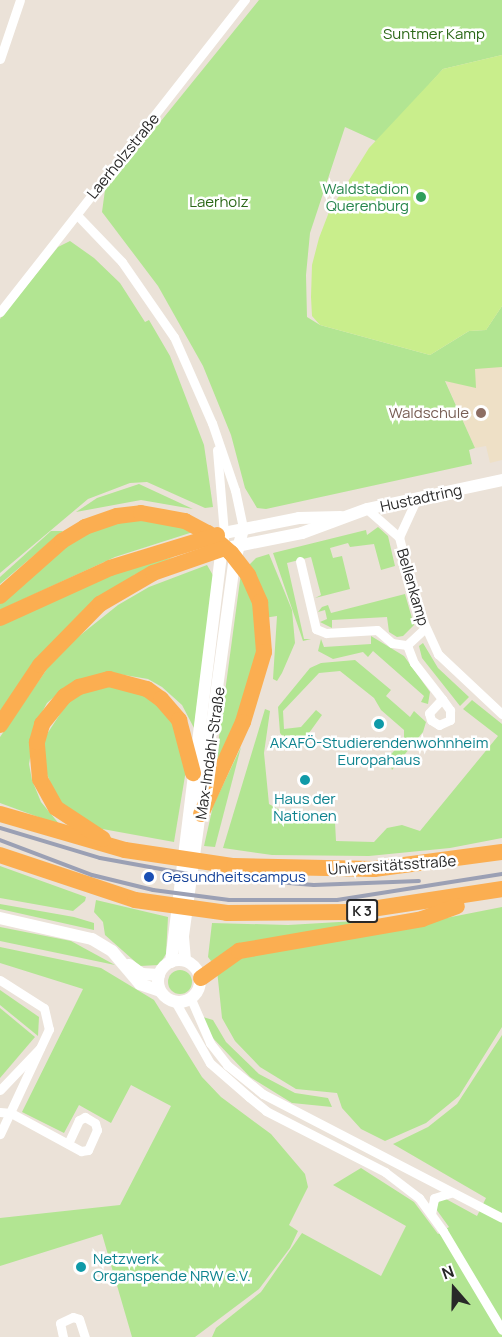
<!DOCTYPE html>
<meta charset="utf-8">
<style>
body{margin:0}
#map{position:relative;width:502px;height:1337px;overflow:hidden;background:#ebe2d8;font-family:Manrope,sans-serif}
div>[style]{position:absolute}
.education>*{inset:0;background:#eee0c6}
.green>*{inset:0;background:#b2e592}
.round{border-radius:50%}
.pitch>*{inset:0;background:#c9ee8c}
.minor>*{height:9px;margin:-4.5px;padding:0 4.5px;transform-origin:4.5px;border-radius:4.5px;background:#fff}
.tertiary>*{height:12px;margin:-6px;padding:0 6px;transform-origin:6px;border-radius:6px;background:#fff}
.tertiary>.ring{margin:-6px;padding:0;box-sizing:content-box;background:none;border:12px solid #fff;border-radius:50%}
.trunk>*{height:16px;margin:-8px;padding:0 8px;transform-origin:8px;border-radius:8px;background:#fbae51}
.rail>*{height:4px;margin:-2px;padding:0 2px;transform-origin:2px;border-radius:2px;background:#9ba0b4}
.dots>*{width:16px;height:16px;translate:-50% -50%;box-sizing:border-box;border:3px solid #fff;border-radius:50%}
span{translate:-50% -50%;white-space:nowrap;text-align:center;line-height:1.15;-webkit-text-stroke:5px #fff;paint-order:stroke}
.shield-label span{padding:2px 4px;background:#fff;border:2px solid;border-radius:4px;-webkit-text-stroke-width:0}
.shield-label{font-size:14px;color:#282828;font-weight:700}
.park-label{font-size:15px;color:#2a6716}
.street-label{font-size:15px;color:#282828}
.leisure-label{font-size:15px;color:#27864d}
.right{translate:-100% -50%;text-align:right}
.education-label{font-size:15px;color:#785e54}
.culture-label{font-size:15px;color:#0d838f}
.left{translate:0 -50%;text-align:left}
.transit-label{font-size:15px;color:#164399}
.north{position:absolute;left:424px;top:1259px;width:60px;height:60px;-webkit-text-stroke:4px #fff;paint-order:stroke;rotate:340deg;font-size:16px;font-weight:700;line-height:24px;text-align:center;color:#282828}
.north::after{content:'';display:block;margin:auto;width:21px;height:27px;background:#282828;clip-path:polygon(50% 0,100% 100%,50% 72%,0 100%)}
</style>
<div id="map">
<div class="education">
<i style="clip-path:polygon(502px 306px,502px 460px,490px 463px,486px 446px,475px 448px,445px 380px)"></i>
</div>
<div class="green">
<i style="clip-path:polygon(259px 0,502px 0,502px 55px,443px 69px,378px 142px,345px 127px,310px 233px,306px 275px,307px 317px,320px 325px,430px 355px,469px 331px,486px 330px,502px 306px,502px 367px,475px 369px,476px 388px,445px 381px,475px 448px,469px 450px,472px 464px,266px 509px,257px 508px,245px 488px,231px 435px,203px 366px,158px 286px,102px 212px,105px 190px)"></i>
<i style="clip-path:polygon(70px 241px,94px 258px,120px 283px,145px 322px,149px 320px,170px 356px,204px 445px,213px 507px,205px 508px,147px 482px,130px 483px,88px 499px,0 573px,0 319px,58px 247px)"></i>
<i style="clip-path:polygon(139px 484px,193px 509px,141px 500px,76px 512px,97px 498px)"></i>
<i style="clip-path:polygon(120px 519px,168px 523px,193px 532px,115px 557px,0 610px,0 600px,70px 540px)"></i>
<i style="clip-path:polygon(378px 527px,388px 536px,395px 566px,381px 570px,374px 544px,350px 547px,348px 543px,330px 548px,333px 558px,342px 556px,350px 589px,315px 598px,321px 595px,311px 557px,287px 563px,304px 639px,311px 639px,303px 641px,273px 553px,366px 530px,367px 535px)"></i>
<i style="clip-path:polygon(51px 531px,63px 531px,0 584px,0 577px)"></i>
<i style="clip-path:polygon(269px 554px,292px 610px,295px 643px,282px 673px,277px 681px,273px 679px,277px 616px,257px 619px,258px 667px,214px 774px,241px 573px,256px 558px)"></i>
<i style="clip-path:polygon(174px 557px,134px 575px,0 717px,0 622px,112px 571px)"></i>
<i style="clip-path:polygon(207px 565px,214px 577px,194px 728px,182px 705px,162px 687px,148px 679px,106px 672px,62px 690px,47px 703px,36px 723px,29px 764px,32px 780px,41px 802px,60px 825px,0 803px,0 737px,49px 666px,68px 645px,118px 605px,149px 587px)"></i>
<i style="clip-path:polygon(405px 594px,414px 625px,403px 636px,397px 637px,389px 632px,387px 617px,332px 620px,332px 628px,320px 622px,327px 619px,325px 610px,318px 612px,322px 607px,328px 605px,331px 613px)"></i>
<i style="clip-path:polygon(371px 636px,404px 656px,430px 692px,428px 704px,421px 702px,424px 696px,373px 651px,368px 657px,363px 652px,333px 659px,318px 651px,321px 639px,324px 647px,371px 644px)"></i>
<i style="clip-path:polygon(423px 643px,438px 668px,469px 697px,460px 706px,422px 658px,419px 646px)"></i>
<i style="clip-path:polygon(355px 660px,391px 690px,386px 696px,410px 717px,414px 711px,426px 722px,423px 732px,392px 770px,388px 758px,404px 739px,404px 730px,381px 710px,374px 698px,340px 671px,319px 673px,283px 711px,284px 729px,301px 727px,316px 710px,322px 715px,309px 733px,298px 742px,285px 739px,280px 733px,278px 707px,310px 668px,321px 663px)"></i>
<i style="clip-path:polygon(109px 685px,145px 693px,171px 713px,186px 770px,174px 842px,97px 828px,59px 803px,44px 767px,45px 737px,68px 702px,81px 693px)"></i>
<i style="clip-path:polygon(472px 700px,502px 724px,502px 838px,450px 848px,369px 856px,272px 855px,223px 848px,265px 709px,270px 711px,264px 753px,269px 804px,287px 814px,307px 812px,335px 822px,336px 841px,374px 842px,387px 828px,402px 825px,420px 831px,498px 736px,463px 709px)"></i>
<i style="clip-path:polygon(241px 747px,215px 847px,204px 846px,213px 806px)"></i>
<i style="clip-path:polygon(0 866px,86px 897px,85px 901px,73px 911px,0 898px)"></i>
<i style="clip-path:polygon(96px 900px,168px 917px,166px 954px,159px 965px,140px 966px,105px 935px,103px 922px,94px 912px)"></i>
<i style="clip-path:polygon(0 904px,74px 917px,94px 923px,94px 930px,0 909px)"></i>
<i style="clip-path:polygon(502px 907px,502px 1027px,459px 1096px,426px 1123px,385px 1141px,361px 1129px,342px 1108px,337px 1093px,296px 1089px,260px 1067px,235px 1041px,222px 1018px,217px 970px,233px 960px)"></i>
<i style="clip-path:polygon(373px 920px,211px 961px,208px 957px,212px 923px,288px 925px)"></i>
<i style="clip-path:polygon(0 927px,71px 941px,115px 965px,0 941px)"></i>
<i style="clip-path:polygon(0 947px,101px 968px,154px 1000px,202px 1077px,221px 1097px,271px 1134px,305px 1174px,308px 1187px,289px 1225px,298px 1231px,290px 1248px,259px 1289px,195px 1337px,132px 1337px,102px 1234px,0 1266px,0 1218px,120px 1205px,171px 1106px,131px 1085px,111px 1123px,79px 1105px,64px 1133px,22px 1112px,83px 989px,0 963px)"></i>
<i class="round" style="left:168px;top:970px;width:24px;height:24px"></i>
<i style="clip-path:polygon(0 990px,39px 1017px,38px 1036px,0 1005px)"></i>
<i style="clip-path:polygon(0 1008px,35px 1037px,0 1078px)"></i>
<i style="clip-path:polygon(203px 1017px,213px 1020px,226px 1042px,259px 1074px,295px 1093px,328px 1098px,332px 1107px,292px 1103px,250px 1077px,210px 1035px)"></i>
<i style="clip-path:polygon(502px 1035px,502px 1337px,212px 1337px,216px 1328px,261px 1292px,302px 1233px,381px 1276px,406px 1226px,333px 1185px,361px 1168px,414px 1202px,438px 1234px,449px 1227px,436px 1209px,439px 1201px,446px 1199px,477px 1216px,486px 1198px,393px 1144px,428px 1127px,457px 1104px)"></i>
</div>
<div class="pitch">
<i style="clip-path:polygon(502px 55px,502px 306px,486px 330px,469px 331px,430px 355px,320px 325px,312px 316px,311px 297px,312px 265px,319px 238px,329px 212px,369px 148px,443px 69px)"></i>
</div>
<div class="minor">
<i style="left:0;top:59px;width:62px;rotate:-71.3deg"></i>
<i style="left:77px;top:215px;width:65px;rotate:46.2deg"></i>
<i style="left:122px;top:262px;width:91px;rotate:55.3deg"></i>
<i style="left:174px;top:337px;width:94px;rotate:66.2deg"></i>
<i style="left:212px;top:423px;width:71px;rotate:71.1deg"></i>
<i style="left:235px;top:490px;width:40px;rotate:78deg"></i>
<i style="left:0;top:312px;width:397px;rotate:-51.9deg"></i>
<i style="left:217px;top:450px;width:83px;rotate:85.2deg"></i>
<i style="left:367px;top:509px;width:43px;rotate:41.2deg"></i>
<i style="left:399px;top:537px;width:73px;rotate:75.8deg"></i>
<i style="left:417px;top:608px;width:51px;rotate:65.5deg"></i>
<i style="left:438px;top:654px;width:88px;rotate:43.2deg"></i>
<i style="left:399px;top:537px;width:41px;rotate:-65.3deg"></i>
<i style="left:300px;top:561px;width:70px;rotate:76.8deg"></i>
<i style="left:316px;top:629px;width:11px;rotate:22deg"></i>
<i style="left:326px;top:633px;width:51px;rotate:-3.4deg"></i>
<i style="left:377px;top:630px;width:20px;rotate:41deg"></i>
<i style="left:392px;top:643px;width:15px;rotate:8deg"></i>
<i style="left:407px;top:645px;width:19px;rotate:69deg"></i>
<i style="left:414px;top:663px;width:46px;rotate:52.1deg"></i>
<i style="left:442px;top:699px;width:14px;rotate:54deg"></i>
<i style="left:450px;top:710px;width:10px;rotate:90deg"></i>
<i style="left:450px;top:720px;width:12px;rotate:156deg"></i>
<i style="left:439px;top:725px;width:9px;rotate:-148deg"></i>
<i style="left:431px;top:720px;width:7px;rotate:-106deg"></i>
<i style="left:429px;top:713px;width:19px;rotate:-47deg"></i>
<i style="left:407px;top:645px;width:23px;rotate:-43deg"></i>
<i style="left:0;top:980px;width:52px;rotate:32.5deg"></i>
<i style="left:44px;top:1008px;width:22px;rotate:77deg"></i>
<i style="left:49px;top:1029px;width:116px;rotate:115deg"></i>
<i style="left:191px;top:999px;width:48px;rotate:66.6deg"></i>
<i style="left:210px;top:1043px;width:28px;rotate:52deg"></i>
<i style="left:227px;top:1065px;width:46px;rotate:38.9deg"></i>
<i style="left:263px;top:1094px;width:269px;rotate:27.4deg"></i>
<i style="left:176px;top:1003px;width:69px;rotate:60.5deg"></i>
<i style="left:210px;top:1063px;width:52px;rotate:41.1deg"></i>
<i style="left:249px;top:1097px;width:22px;rotate:39deg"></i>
<i style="left:266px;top:1111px;width:134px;rotate:27.1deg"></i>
<i style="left:385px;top:1172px;width:43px;rotate:37.4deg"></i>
<i style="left:419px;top:1198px;width:41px;rotate:54deg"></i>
<i style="left:443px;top:1231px;width:115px;rotate:59.2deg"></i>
<i style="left:0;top:1090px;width:58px;rotate:-46.4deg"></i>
<i style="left:0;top:1112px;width:11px;rotate:5deg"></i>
<i style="left:11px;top:1113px;width:80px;rotate:28.5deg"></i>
<i style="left:81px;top:1151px;width:7px;rotate:-8deg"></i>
<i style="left:88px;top:1150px;width:22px;rotate:-66deg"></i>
<i style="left:97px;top:1130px;width:7px;rotate:-106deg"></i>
<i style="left:95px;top:1123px;width:12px;rotate:-149deg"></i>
<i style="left:85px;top:1117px;width:7px;rotate:153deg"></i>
<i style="left:79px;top:1120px;width:26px;rotate:115deg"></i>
<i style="left:431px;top:1214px;width:16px;rotate:-79deg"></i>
<i style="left:434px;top:1198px;width:17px;rotate:-17deg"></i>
<i style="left:63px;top:1337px;width:14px;rotate:-102deg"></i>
<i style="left:60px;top:1323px;width:14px;rotate:-25deg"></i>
<i style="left:73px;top:1317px;width:6px;rotate:18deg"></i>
<i style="left:79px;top:1319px;width:19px;rotate:72deg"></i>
</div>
<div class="tertiary">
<i style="left:232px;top:547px;width:71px;rotate:-11.3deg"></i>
<i style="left:302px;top:533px;width:69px;rotate:-20.3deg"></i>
<i style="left:367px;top:509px;width:138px;rotate:-12.1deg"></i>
<i style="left:0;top:918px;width:94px;rotate:12.9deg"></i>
<i style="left:92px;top:939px;width:23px;rotate:31deg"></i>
<i style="left:112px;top:951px;width:43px;rotate:49.7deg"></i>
<i style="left:140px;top:984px;width:21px;rotate:19deg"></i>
<i class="ring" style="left:158px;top:960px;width:30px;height:30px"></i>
<i style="left:185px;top:960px;width:24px;rotate:-95deg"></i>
<i style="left:183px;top:936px;width:374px;rotate:-82.2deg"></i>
<i style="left:234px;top:565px;width:37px;rotate:-76deg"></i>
<i style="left:171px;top:962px;width:432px;rotate:-83deg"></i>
<i style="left:224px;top:533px;width:76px;rotate:-11.3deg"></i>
<i style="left:299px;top:518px;width:42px;rotate:-1.4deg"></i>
<i style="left:129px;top:965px;width:16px;rotate:35deg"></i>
<i style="left:142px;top:974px;width:17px;rotate:3deg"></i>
</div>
<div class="trunk">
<i style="left:0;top:596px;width:83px;rotate:-41.6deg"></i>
<i style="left:62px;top:541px;width:27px;rotate:-31deg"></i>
<i style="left:85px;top:527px;width:34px;rotate:-19deg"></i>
<i style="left:117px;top:516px;width:24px;rotate:-7deg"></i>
<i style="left:141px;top:513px;width:45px;rotate:10.3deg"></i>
<i style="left:185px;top:521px;width:26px;rotate:28deg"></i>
<i style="left:208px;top:533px;width:30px;rotate:41deg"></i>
<i style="left:231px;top:553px;width:28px;rotate:52deg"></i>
<i style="left:248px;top:575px;width:30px;rotate:66deg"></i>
<i style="left:260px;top:602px;width:50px;rotate:85.4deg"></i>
<i style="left:264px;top:652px;width:73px;rotate:106.7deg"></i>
<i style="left:243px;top:722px;width:101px;rotate:114.5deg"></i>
<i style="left:0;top:618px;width:121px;rotate:-24.4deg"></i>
<i style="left:110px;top:568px;width:112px;rotate:-17.1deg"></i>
<i style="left:0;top:725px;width:72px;rotate:-56.3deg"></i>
<i style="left:40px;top:665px;width:86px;rotate:-45.5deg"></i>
<i style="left:100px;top:604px;width:61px;rotate:-30.3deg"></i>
<i style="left:153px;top:573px;width:73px;rotate:-19.2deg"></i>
<i style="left:0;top:814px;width:130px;rotate:16.1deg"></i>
<i style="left:125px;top:850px;width:110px;rotate:8.4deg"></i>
<i style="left:234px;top:866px;width:140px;rotate:1.2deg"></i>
<i style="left:374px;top:869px;width:129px;rotate:-7.6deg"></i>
<i style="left:103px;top:839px;width:56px;rotate:-146.6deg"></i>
<i style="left:56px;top:808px;width:33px;rotate:-119deg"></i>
<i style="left:40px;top:779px;width:37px;rotate:-95deg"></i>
<i style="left:37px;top:742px;width:19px;rotate:-74deg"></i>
<i style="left:42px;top:724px;width:36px;rotate:-51deg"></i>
<i style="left:65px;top:696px;width:17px;rotate:-33deg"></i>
<i style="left:79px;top:687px;width:31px;rotate:-15deg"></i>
<i style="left:109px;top:679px;width:39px;rotate:15deg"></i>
<i style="left:147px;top:689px;width:17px;rotate:36deg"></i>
<i style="left:161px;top:699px;width:28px;rotate:49deg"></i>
<i style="left:179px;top:720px;width:55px;rotate:75.2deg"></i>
<i style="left:0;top:855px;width:142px;rotate:18.4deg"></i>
<i style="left:135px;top:900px;width:93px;rotate:8deg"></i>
<i style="left:227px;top:913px;width:125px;rotate:-0.5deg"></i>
<i style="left:352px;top:912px;width:152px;rotate:-8.7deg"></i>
<i style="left:201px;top:978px;width:47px;rotate:-35.4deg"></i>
<i style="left:239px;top:951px;width:186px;rotate:-9.9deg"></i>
<i style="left:422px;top:919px;width:37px;rotate:-20deg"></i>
</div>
<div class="rail">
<i style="left:0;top:828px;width:104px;rotate:16.7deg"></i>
<i style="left:100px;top:858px;width:101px;rotate:10.3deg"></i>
<i style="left:199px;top:876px;width:115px;rotate:4.5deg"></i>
<i style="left:314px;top:885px;width:105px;rotate:-2.2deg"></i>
<i style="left:0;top:840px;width:98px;rotate:20.8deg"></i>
<i style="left:92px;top:875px;width:63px;rotate:13.8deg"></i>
<i style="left:153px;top:890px;width:77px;rotate:7.5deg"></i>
<i style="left:229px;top:900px;width:108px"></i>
<i style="left:337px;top:900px;width:167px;rotate:-9deg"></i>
</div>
<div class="dots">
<i style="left:421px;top:197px;background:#2e9e5b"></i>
<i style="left:481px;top:413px;background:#8d6e63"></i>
<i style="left:379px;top:724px;background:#0f9aa8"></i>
<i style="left:305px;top:780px;background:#0f9aa8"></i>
<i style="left:149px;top:877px;background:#1a4fb4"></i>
<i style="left:81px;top:1267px;background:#0f9aa8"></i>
</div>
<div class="shield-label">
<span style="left:362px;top:911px">K 3</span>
</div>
<div class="park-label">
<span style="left:434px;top:34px">Suntmer Kamp</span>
<span style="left:219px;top:202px">Laerholz</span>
</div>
<div class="street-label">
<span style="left:123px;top:156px;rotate:-51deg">Laerholzstraße</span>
<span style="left:421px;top:498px;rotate:-12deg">Hustadtring</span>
<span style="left:413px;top:587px;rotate:74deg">Bellenkamp</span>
<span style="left:210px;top:753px;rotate:-82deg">Max-Imdahl-Straße</span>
<span style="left:392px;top:865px;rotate:-4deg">Universitätsstraße</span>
</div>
<div class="leisure-label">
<span class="right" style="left:409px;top:197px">Waldstadion<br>Querenburg</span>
</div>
<div class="education-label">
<span class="right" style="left:469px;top:413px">Waldschule</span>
</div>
<div class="culture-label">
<span style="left:379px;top:751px">AKAFÖ-Studierendenwohnheim<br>Europahaus</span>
<span style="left:305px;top:807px">Haus der<br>Nationen</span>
<span class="left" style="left:93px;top:1267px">Netzwerk<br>Organspende NRW e.V.</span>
</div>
<div class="transit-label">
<span class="left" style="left:162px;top:877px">Gesundheitscampus</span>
</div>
<div class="north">N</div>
</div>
